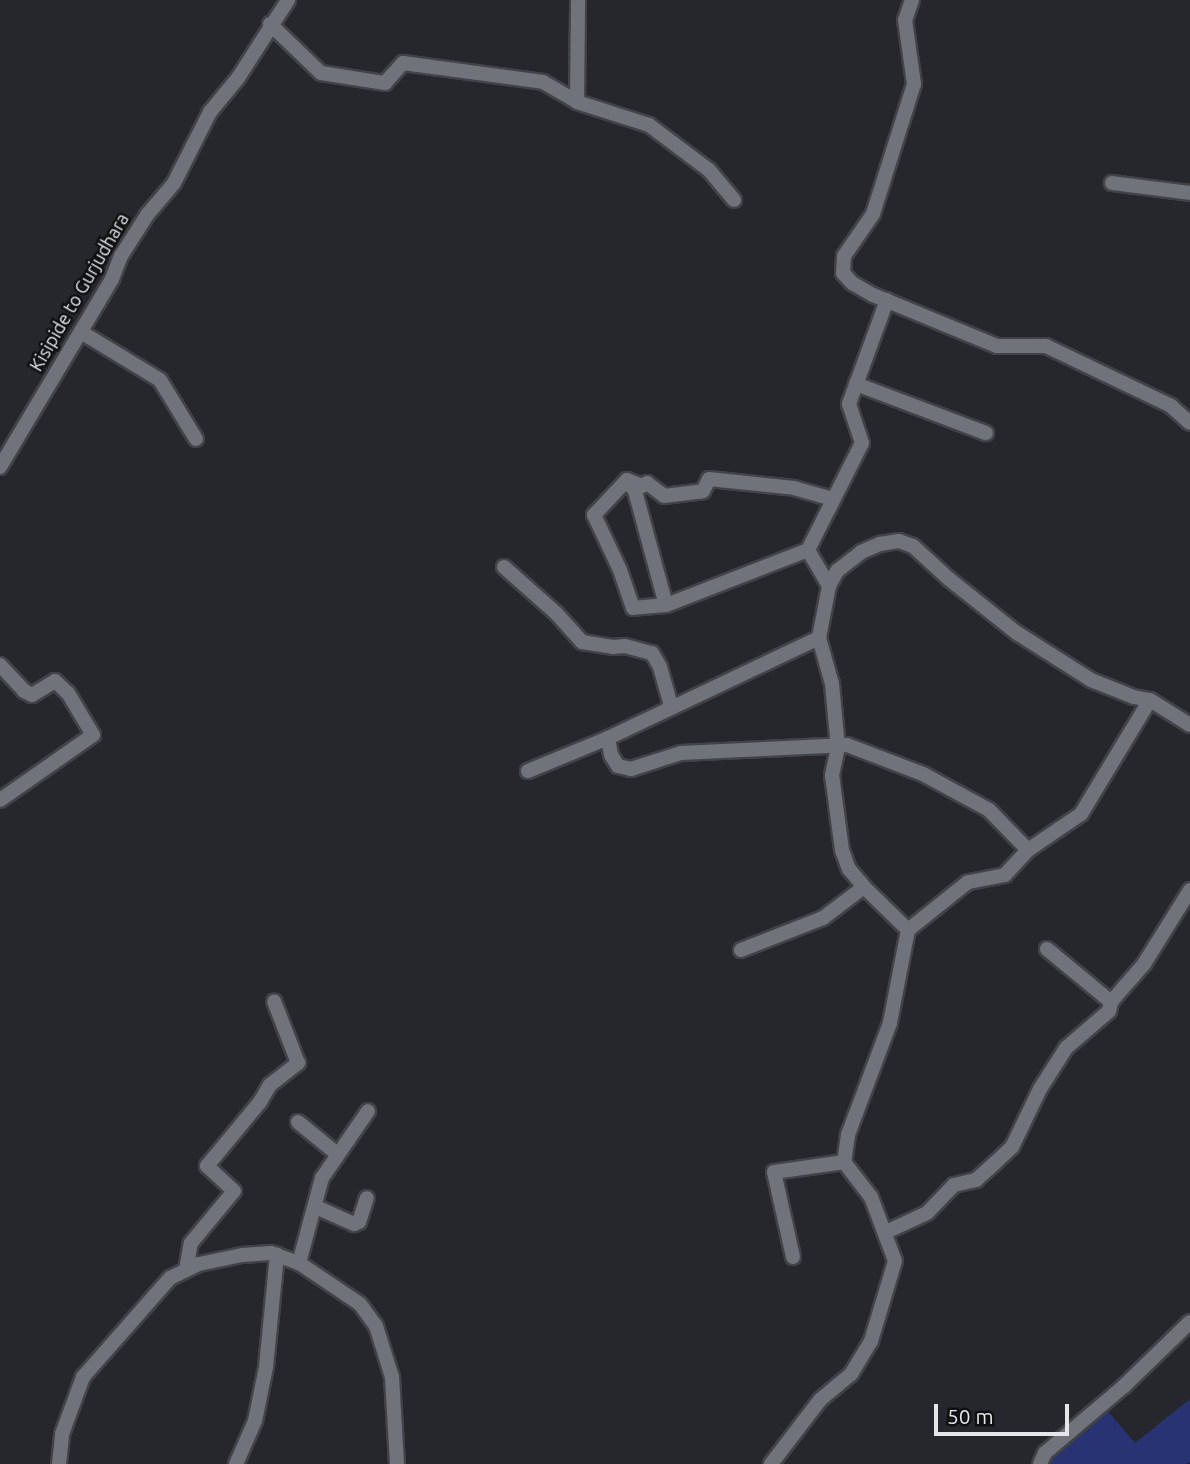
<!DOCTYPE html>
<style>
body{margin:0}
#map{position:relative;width:1190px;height:1464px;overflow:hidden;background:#25272c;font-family:Ubuntu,sans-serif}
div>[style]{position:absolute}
.green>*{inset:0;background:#283373}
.roads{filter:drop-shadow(2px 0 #424348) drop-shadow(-2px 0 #424348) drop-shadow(0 2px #424348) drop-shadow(0 -2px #424348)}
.minor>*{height:14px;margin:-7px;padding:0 7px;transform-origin:7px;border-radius:7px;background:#70737a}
span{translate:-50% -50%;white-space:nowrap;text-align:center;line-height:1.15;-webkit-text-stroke:5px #0f1012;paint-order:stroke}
.street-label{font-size:18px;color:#e5e6ea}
.scale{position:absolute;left:934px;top:1404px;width:135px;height:32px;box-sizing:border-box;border:4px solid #e5e6ea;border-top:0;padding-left:9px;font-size:21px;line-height:24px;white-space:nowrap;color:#e5e6ea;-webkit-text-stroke:5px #0f1012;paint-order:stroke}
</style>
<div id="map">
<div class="green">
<i style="clip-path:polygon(1190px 1399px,1190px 1462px,1186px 1464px,1044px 1464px,1106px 1409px,1135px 1443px)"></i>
</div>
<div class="roads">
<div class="minor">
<i style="left:912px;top:0;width:21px;rotate:109deg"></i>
<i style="left:905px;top:20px;width:65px;rotate:82deg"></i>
<i style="left:914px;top:84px;width:136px;rotate:107.5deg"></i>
<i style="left:873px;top:214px;width:51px;rotate:124.6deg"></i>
<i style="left:844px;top:256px;width:17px;rotate:93deg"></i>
<i style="left:843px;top:273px;width:13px;rotate:48deg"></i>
<i style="left:852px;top:283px;width:24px;rotate:30deg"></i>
<i style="left:873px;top:295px;width:134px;rotate:22.4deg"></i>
<i style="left:997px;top:346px;width:49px"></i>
<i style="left:1046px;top:346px;width:139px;rotate:25.6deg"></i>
<i style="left:1171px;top:406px;width:25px;rotate:42deg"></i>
<i style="left:270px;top:24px;width:71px;rotate:43.9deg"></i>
<i style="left:321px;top:73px;width:65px;rotate:8.9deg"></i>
<i style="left:385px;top:83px;width:27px;rotate:-48deg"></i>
<i style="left:403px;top:63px;width:141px;rotate:7.7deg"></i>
<i style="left:543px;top:82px;width:39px;rotate:30deg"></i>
<i style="left:577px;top:102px;width:76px;rotate:17.7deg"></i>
<i style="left:649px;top:125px;width:75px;rotate:36.9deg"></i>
<i style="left:709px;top:170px;width:39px;rotate:50deg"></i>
<i style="left:577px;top:102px;width:102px;rotate:-89.4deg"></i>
<i style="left:1112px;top:183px;width:79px;rotate:7.3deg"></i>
<i style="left:887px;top:300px;width:111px;rotate:110.1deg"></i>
<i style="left:849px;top:404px;width:41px;rotate:71.6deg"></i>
<i style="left:862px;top:443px;width:120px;rotate:116.8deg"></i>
<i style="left:808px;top:550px;width:42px;rotate:59.7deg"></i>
<i style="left:829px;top:586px;width:53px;rotate:100.9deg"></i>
<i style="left:819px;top:638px;width:48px;rotate:74.2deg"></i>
<i style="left:832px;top:684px;width:63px;rotate:84.6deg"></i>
<i style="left:838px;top:747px;width:29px;rotate:102deg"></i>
<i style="left:832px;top:775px;width:76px;rotate:82.4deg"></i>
<i style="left:842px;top:850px;width:20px;rotate:70deg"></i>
<i style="left:849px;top:869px;width:23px;rotate:50deg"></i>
<i style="left:864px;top:887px;width:62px;rotate:44.3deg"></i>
<i style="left:81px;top:332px;width:92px;rotate:31.3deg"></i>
<i style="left:160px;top:380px;width:69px;rotate:58.6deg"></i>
<i style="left:856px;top:384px;width:139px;rotate:20.7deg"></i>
<i style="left:0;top:467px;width:219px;rotate:-59.2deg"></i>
<i style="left:112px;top:279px;width:25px;rotate:-69deg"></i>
<i style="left:121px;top:256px;width:49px;rotate:-57.6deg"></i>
<i style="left:147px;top:215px;width:42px;rotate:-49.8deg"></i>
<i style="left:174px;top:183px;width:80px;rotate:-63.1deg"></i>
<i style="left:210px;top:112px;width:44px;rotate:-50.5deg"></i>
<i style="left:238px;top:78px;width:93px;rotate:-57.3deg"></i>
<i style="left:627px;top:480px;width:14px;rotate:54deg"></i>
<i style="left:635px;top:491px;width:118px;rotate:74.8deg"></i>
<i style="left:808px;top:550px;width:152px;rotate:158.8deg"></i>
<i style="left:666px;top:605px;width:33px;rotate:175deg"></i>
<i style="left:633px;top:608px;width:40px;rotate:-108.9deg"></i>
<i style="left:620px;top:570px;width:61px;rotate:-115.3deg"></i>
<i style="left:594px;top:515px;width:48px;rotate:-46.7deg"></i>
<i style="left:627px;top:480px;width:16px;rotate:22deg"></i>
<i style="left:642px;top:486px;width:6px;rotate:-31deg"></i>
<i style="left:647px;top:483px;width:21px;rotate:37deg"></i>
<i style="left:664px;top:496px;width:39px;rotate:-7deg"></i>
<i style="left:703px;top:491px;width:13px;rotate:-63deg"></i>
<i style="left:709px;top:479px;width:85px;rotate:6deg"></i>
<i style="left:794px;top:488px;width:41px;rotate:15.8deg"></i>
<i style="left:504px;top:567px;width:69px;rotate:41.5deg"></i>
<i style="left:556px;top:613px;width:39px;rotate:48deg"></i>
<i style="left:582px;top:642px;width:31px;rotate:9deg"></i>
<i style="left:613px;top:647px;width:12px;rotate:-5deg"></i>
<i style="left:625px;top:646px;width:28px;rotate:15deg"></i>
<i style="left:652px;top:653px;width:16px;rotate:60deg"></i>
<i style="left:660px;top:667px;width:41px;rotate:74.2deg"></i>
<i style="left:829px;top:586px;width:17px;rotate:-62deg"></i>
<i style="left:837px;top:571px;width:31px;rotate:-38deg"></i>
<i style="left:861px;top:552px;width:21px;rotate:-23deg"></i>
<i style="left:880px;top:544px;width:19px;rotate:-9deg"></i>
<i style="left:899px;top:541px;width:15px;rotate:20deg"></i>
<i style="left:913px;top:546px;width:49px;rotate:42.5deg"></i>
<i style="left:949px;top:579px;width:87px;rotate:38.5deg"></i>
<i style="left:1017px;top:633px;width:88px;rotate:32.4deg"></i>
<i style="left:1091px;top:680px;width:46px;rotate:21.6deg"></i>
<i style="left:1134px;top:697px;width:16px;rotate:11deg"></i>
<i style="left:0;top:665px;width:35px;rotate:47deg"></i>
<i style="left:24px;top:691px;width:9px;rotate:27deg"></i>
<i style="left:32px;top:695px;width:27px;rotate:-31deg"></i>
<i style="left:55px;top:681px;width:18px;rotate:43deg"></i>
<i style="left:68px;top:693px;width:49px;rotate:59.2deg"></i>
<i style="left:93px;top:735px;width:113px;rotate:145deg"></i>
<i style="left:608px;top:738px;width:17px;rotate:80deg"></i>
<i style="left:611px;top:755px;width:13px;rotate:58deg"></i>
<i style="left:618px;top:766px;width:13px;rotate:13deg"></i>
<i style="left:631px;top:769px;width:52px;rotate:-17.7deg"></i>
<i style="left:681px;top:753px;width:166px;rotate:-2.8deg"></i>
<i style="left:847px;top:745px;width:81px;rotate:20.9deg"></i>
<i style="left:923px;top:774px;width:75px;rotate:28.6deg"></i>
<i style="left:989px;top:810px;width:56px;rotate:45.7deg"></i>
<i style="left:1028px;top:850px;width:34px;rotate:133deg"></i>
<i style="left:1005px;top:875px;width:38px;rotate:169deg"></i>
<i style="left:968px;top:882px;width:77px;rotate:141.3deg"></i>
<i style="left:908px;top:930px;width:95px;rotate:101deg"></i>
<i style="left:890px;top:1023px;width:120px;rotate:110.6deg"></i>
<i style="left:848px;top:1135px;width:27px;rotate:98deg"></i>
<i style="left:844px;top:1162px;width:44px;rotate:52.4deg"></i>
<i style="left:871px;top:1197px;width:68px;rotate:69.4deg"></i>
<i style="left:895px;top:1261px;width:84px;rotate:106.7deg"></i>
<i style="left:871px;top:1341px;width:39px;rotate:121deg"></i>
<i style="left:851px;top:1374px;width:40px;rotate:140deg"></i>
<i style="left:820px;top:1400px;width:81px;rotate:127.4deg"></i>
<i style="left:528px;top:771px;width:87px;rotate:-22.4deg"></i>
<i style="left:608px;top:738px;width:233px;rotate:-25.4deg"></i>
<i style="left:1028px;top:850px;width:64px;rotate:-34.2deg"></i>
<i style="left:1081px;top:814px;width:133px;rotate:-58.8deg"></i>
<i style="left:1150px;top:700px;width:47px;rotate:32deg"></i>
<i style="left:1047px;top:949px;width:83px;rotate:39.6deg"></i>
<i style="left:1111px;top:1002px;width:50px;rotate:-49deg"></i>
<i style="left:1144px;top:964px;width:87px;rotate:-58.1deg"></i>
<i style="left:741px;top:950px;width:88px;rotate:-21.3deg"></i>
<i style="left:823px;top:918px;width:51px;rotate:-37.1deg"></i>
<i style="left:298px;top:1122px;width:49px;rotate:39.2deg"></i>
<i style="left:316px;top:1207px;width:42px;rotate:24.1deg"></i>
<i style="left:354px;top:1224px;width:5px;rotate:-22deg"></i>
<i style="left:359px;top:1222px;width:25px;rotate:-72deg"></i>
<i style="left:886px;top:1232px;width:45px;rotate:-24.9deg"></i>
<i style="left:927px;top:1213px;width:39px;rotate:-46deg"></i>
<i style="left:954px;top:1185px;width:23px;rotate:-13deg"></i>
<i style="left:976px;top:1180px;width:28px;rotate:-42deg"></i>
<i style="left:997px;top:1161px;width:21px;rotate:-43deg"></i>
<i style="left:1012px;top:1147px;width:64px;rotate:-64.2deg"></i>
<i style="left:1040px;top:1089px;width:49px;rotate:-57.6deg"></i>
<i style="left:1066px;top:1048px;width:57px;rotate:-40.7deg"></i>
<i style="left:1109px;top:1011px;width:9px;rotate:-77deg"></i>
<i style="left:793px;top:1257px;width:87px;rotate:-102.6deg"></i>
<i style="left:774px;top:1172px;width:71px;rotate:-8.1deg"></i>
<i style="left:299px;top:1263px;width:88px;rotate:-74.9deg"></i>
<i style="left:322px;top:1178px;width:81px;rotate:-55.5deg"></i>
<i style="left:186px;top:1270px;width:27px;rotate:-80deg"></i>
<i style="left:191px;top:1243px;width:67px;rotate:-50.4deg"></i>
<i style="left:234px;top:1191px;width:37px;rotate:-137deg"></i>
<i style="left:207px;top:1166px;width:83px;rotate:-50.4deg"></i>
<i style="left:260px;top:1102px;width:20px;rotate:-60deg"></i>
<i style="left:270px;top:1085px;width:36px;rotate:-38deg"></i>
<i style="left:298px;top:1063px;width:66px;rotate:-111.2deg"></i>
<i style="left:59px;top:1464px;width:30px;rotate:-84deg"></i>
<i style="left:62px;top:1434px;width:61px;rotate:-69.8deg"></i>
<i style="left:83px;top:1377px;width:132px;rotate:-48.7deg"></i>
<i style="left:170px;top:1278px;width:32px;rotate:-26deg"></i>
<i style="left:199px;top:1264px;width:44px;rotate:-11.8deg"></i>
<i style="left:242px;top:1255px;width:29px;rotate:-4deg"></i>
<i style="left:271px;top:1253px;width:30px;rotate:20deg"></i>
<i style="left:299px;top:1263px;width:73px;rotate:33.9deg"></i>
<i style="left:360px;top:1304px;width:27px;rotate:54deg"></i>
<i style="left:376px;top:1326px;width:53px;rotate:72.6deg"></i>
<i style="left:392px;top:1377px;width:87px;rotate:86.7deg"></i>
<i style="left:236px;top:1464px;width:47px;rotate:-66.2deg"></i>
<i style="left:255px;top:1421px;width:55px;rotate:-78.5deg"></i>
<i style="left:266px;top:1367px;width:113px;rotate:-84.4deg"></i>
<i style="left:1040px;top:1464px;width:12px;rotate:-66deg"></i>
<i style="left:1045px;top:1453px;width:104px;rotate:-40.3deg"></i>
<i style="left:1124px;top:1386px;width:92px;rotate:-44.1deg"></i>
</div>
</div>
<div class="street-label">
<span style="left:79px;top:292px;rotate:-60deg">Kisipide to Gurjudhara</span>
</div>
<div class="scale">50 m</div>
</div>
